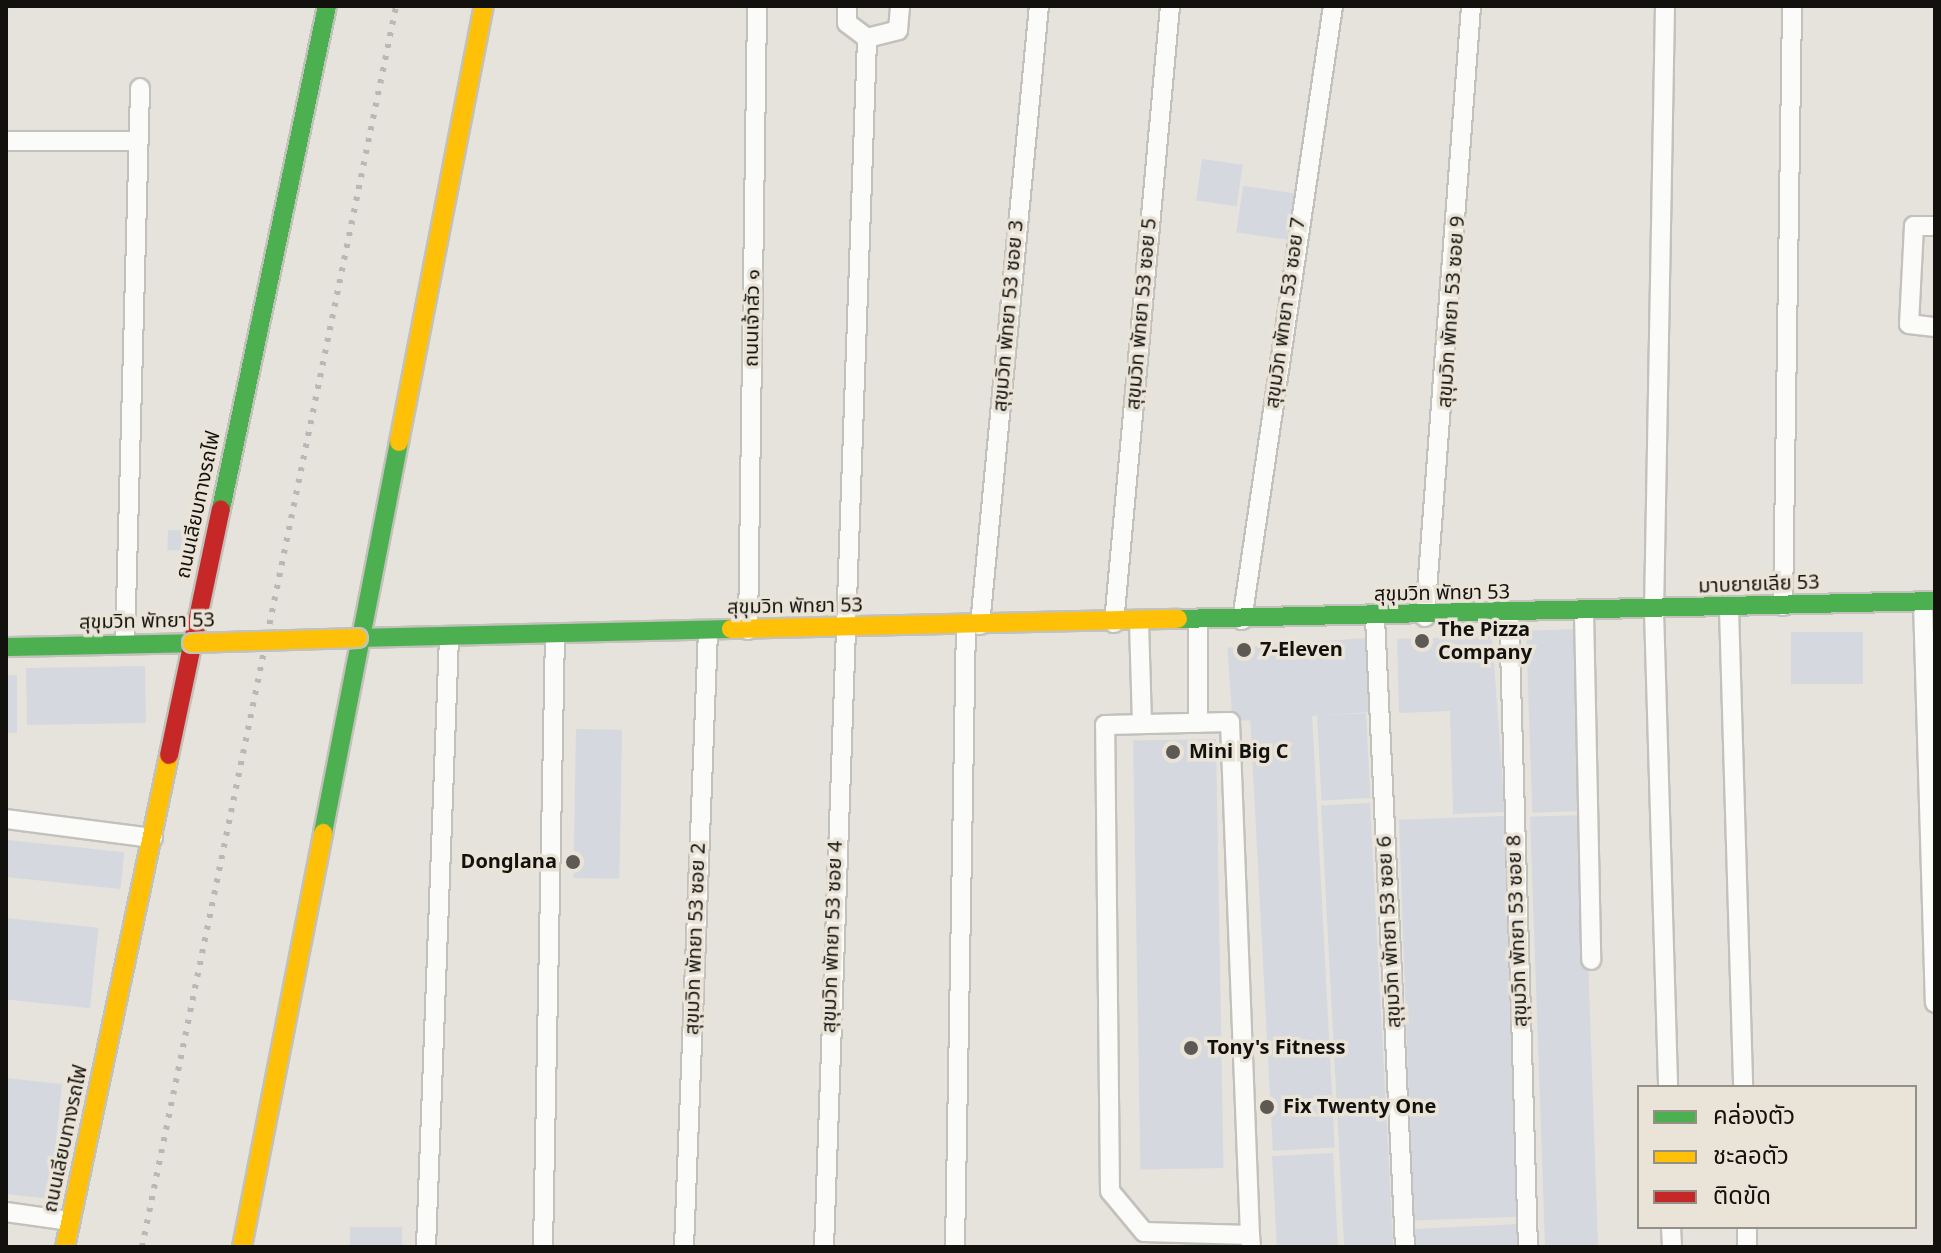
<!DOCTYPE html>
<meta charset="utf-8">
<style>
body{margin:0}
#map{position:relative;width:1941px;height:1253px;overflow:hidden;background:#e6e3dc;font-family:Georgia,"Noto Sans Thai",serif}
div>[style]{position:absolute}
.building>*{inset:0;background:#d5d8de;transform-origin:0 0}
.roads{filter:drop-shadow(2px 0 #c3c1bc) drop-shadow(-2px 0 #c3c1bc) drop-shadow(0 2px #c3c1bc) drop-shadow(0 -2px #c3c1bc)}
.street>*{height:18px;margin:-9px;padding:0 9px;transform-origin:9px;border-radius:9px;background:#fbfbfa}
.fast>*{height:18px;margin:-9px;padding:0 9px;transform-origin:9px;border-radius:9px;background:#4caf50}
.slow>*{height:18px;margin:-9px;padding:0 9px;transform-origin:9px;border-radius:9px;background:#ffc107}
.jam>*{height:18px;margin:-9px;padding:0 9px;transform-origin:9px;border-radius:9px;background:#c62828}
.rail>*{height:6px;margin-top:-3px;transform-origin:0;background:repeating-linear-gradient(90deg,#b8b8b6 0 4px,transparent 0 12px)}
.bridges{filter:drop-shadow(2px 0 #c3c1bc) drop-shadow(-2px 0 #c3c1bc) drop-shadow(0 2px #c3c1bc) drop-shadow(0 -2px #c3c1bc)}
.slow-bridge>*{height:18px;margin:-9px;padding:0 9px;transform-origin:9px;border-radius:9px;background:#ffc107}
.dots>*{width:22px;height:22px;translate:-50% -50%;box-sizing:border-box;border:4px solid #eae4d8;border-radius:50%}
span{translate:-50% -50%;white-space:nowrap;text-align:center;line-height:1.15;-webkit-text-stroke:7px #eae4d8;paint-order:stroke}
.street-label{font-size:20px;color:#13110d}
.poi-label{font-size:20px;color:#13110d;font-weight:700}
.left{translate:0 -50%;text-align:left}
.right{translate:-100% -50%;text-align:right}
.frame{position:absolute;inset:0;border:8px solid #13110d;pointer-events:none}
.legend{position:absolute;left:1637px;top:1085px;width:280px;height:144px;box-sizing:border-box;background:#eae4d8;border:2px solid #949087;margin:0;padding:10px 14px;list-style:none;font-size:24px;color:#13110d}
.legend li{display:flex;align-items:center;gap:16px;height:40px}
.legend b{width:40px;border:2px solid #949087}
</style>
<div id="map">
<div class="building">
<i style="left:1202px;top:159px;width:41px;height:42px;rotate:8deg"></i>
<i style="left:1243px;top:186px;width:53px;height:47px;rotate:8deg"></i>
<i style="left:168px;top:530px;width:23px;height:20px;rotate:2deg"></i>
<i style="left:1576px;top:629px;width:182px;height:50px;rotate:88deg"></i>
<i style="left:1791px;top:632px;width:72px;height:52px"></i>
<i style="clip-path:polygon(1492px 636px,1505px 812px,1453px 814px,1450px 711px,1399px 713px,1397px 639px)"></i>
<i style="left:1367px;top:638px;width:74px;height:140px;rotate:86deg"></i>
<i style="left:145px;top:666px;width:57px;height:119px;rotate:89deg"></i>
<i style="left:6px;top:675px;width:11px;height:58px"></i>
<i style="left:1312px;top:713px;width:435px;height:62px;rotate:87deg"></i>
<i style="left:1366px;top:713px;width:85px;height:49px;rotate:87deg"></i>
<i style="left:576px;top:729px;width:46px;height:149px;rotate:1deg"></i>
<i style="left:1216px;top:739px;width:429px;height:83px;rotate:89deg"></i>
<i style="left:1370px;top:803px;width:445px;height:49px;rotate:87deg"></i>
<i style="left:1583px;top:815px;width:432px;height:53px;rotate:88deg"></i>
<i style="left:1505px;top:816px;width:401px;height:106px;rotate:88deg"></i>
<i style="left:8px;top:840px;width:117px;height:37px;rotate:6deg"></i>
<i style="left:6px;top:918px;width:93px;height:81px;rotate:6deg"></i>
<i style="clip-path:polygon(6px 1078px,62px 1084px,50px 1199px,6px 1194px)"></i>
<i style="left:1333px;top:1153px;width:94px;height:61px;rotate:87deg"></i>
<i style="clip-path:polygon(1519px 1224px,1520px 1247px,1416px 1247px,1415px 1229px)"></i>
<i style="left:350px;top:1227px;width:52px;height:20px"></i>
</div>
<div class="roads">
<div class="street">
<i style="left:847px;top:6px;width:17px;rotate:90deg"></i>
<i style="left:847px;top:23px;width:25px;rotate:37deg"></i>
<i style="left:1665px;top:6px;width:605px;rotate:91.04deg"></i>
<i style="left:1654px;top:611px;width:476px;rotate:88.3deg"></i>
<i style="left:867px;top:38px;width:32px;rotate:-14deg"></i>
<i style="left:898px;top:30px;width:24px;rotate:-85deg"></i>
<i style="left:6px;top:141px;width:131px"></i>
<i style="left:1935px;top:226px;width:21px;rotate:180deg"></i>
<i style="left:1914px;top:226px;width:98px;rotate:92.9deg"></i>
<i style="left:1909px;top:324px;width:26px;rotate:7deg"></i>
<i style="left:1923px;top:602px;width:401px;rotate:88.3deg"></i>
<i style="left:1783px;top:606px;width:600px;rotate:-89.14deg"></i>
<i style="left:1729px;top:609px;width:478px;rotate:88.3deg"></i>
<i style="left:1584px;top:613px;width:347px;rotate:88.8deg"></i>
<i style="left:1509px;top:615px;width:632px;rotate:88.28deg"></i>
<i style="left:1425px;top:617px;width:613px;rotate:-85.69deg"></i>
<i style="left:1375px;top:618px;width:630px;rotate:87.27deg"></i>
<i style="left:1242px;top:620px;width:621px;rotate:-81.57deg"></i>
<i style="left:1198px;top:621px;width:102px;rotate:90deg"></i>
<i style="left:1139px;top:622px;width:102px;rotate:88.3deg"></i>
<i style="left:1114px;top:623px;width:620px;rotate:-84.81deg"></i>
<i style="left:980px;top:625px;width:622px;rotate:-84.56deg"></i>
<i style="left:748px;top:630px;width:624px;rotate:-89.17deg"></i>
<i style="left:125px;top:644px;width:556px;rotate:-88.45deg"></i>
<i style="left:6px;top:819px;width:148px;rotate:7.4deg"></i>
<i style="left:6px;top:1212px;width:65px;rotate:8deg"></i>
<i style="left:1671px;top:1227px;width:20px;rotate:87deg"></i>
<i style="left:1747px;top:1227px;width:20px;rotate:90deg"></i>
<i style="left:1250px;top:1235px;width:106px;rotate:-178.4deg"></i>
<i style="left:1144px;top:1232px;width:53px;rotate:-129.7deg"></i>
<i style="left:1110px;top:1191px;width:466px;rotate:-90.6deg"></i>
<i style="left:1105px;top:725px;width:125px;rotate:-1.4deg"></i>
<i style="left:1230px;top:722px;width:513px;rotate:87.77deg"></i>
<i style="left:1250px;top:1235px;width:12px;rotate:85deg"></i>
<i style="left:426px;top:1247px;width:611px;rotate:-87.84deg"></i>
<i style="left:543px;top:1247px;width:613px;rotate:-88.88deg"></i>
<i style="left:684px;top:1247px;width:616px;rotate:-87.77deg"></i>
<i style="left:824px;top:1247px;width:1210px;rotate:-87.96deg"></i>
<i style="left:955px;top:1247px;width:621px;rotate:-88.99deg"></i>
</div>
<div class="fast">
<i style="left:221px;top:509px;width:514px;rotate:-78.1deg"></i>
<i style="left:1178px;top:619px;width:757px;rotate:-1.36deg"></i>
<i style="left:358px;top:638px;width:373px;rotate:-1.4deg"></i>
<i style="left:6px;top:647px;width:186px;rotate:-1.2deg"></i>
<i style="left:323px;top:833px;width:398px;rotate:-79deg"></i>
</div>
<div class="slow">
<i style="left:399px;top:442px;width:444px;rotate:-79deg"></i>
<i style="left:731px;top:629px;width:447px;rotate:-1.3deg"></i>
<i style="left:65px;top:1247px;width:503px;rotate:-78.06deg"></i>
<i style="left:242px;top:1247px;width:422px;rotate:-78.9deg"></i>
</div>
<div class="jam">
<i style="left:169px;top:755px;width:251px;rotate:-78.1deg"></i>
</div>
</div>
<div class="rail">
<i style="left:142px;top:1247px;width:1267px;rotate:-78.43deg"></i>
</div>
<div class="bridges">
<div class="slow-bridge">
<i style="left:192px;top:643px;width:166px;rotate:-1.7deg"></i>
</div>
</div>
<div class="dots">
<i style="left:1422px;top:641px;background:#5d5a55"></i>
<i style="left:1244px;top:650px;background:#5d5a55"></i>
<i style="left:1173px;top:752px;background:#5d5a55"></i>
<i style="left:573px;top:862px;background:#5d5a55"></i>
<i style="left:1191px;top:1048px;background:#5d5a55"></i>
<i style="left:1267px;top:1107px;background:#5d5a55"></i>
</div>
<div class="street-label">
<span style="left:1452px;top:312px;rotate:-86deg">สุขุมวิท พัทยา 53 ซอย 9</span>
<span style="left:1286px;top:313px;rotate:-82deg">สุขุมวิท พัทยา 53 ซอย 7</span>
<span style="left:1142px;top:314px;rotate:-85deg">สุขุมวิท พัทยา 53 ซอย 5</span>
<span style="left:1009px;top:316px;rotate:-85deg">สุขุมวิท พัทยา 53 ซอย 3</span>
<span style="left:753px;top:318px;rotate:-89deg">ถนนเจ้าสัว ๑</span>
<span style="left:199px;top:505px;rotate:-78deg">ถนนเลียบทางรถไฟ</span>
<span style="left:1759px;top:585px;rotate:-2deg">มาบยายเลีย 53</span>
<span style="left:1442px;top:594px;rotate:-1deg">สุขุมวิท พัทยา 53</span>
<span style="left:795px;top:607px;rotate:-1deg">สุขุมวิท พัทยา 53</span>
<span style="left:147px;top:622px;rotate:-1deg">สุขุมวิท พัทยา 53</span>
<span style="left:1518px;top:931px;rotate:-92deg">สุขุมวิท พัทยา 53 ซอย 8</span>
<span style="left:1390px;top:932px;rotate:-93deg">สุขุมวิท พัทยา 53 ซอย 6</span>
<span style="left:833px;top:937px;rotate:-88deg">สุขุมวิท พัทยา 53 ซอย 4</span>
<span style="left:696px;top:939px;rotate:-88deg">สุขุมวิท พัทยา 53 ซอย 2</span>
<span style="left:66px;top:1139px;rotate:-78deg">ถนนเลียบทางรถไฟ</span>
</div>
<div class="poi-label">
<span class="left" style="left:1438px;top:642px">The Pizza<br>Company</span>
<span class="left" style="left:1260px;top:650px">7-Eleven</span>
<span class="left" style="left:1189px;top:752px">Mini Big C</span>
<span class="right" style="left:557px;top:862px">Donglana</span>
<span class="left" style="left:1207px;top:1048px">Tony's Fitness</span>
<span class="left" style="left:1283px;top:1107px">Fix Twenty One</span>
</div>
<div class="frame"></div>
<ul class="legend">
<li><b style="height:10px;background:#4caf50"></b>คล่องตัว</li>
<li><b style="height:10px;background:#ffc107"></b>ชะลอตัว</li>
<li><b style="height:10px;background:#c62828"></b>ติดขัด</li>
</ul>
</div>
